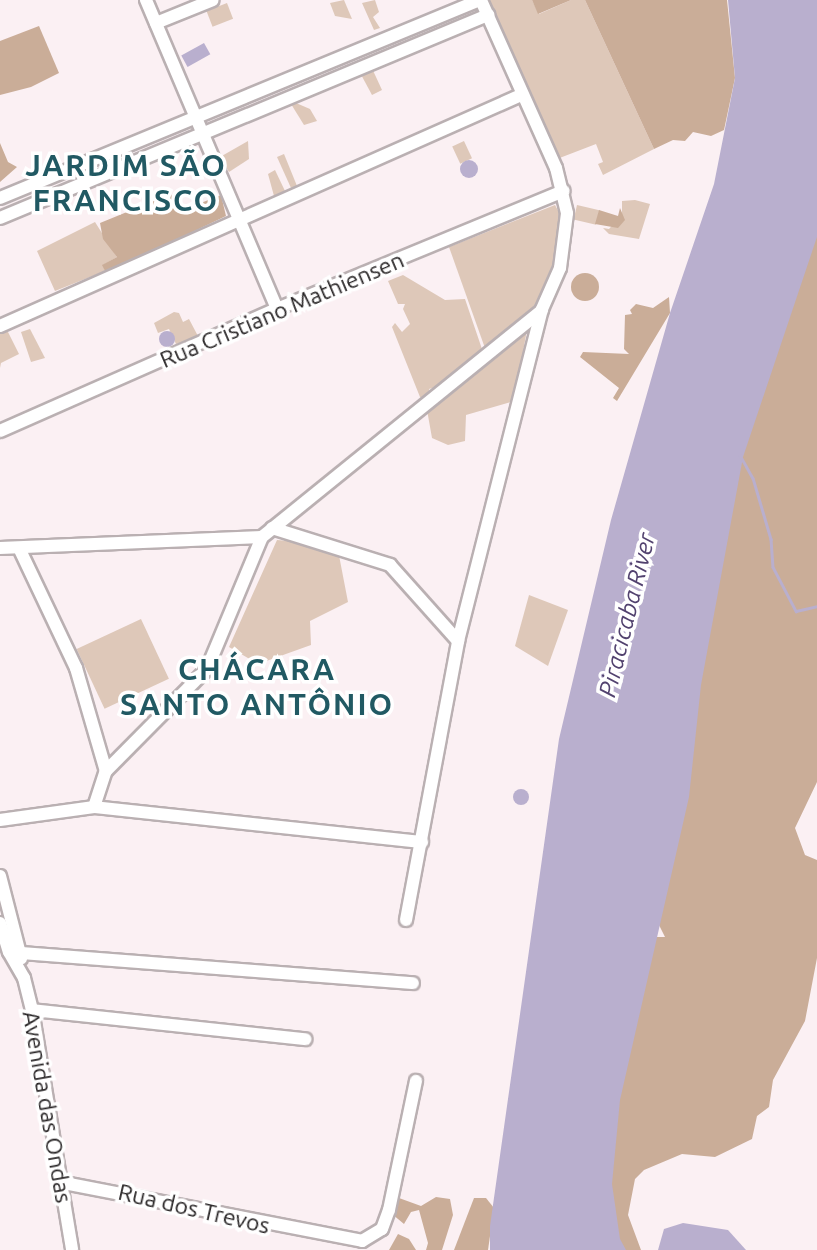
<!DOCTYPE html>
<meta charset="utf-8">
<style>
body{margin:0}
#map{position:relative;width:817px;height:1250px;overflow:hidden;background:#fbf0f3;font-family:Ubuntu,sans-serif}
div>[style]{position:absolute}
.green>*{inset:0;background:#dec8b9;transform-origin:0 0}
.forest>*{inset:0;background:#caad98}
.round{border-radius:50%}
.water>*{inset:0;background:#b9afce;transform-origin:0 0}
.stream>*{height:2.5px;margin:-1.25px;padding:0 1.25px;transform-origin:1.25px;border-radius:1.25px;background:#b9afce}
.roads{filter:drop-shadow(2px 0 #bab0b2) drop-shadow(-2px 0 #bab0b2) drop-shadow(0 2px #bab0b2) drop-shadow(0 -2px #bab0b2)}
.minor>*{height:12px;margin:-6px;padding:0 6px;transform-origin:6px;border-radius:6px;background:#fff}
span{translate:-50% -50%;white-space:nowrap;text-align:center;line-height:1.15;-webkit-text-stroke:7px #fff;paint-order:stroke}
.street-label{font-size:23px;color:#272425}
.water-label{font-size:24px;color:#52426f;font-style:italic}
.district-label{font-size:30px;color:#215963;font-weight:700;letter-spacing:2px}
</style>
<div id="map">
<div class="green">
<i style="clip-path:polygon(344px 0,352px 19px,335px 16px,330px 3px)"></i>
<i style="clip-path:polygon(375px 0,379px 12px,373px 17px,380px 28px,374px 30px,362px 3px)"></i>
<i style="clip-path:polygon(487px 0,532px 0,539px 14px,571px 0,585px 0,654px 149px,603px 175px,598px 164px,603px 162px,596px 144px,557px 159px)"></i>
<i style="left:227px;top:3px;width:17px;height:22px;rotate:69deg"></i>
<i style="clip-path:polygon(370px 64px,382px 90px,372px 95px,358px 69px)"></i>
<i style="clip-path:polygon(296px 103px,310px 109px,317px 121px,304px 125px,291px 104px)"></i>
<i style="clip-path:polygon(248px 141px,249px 159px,229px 172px,220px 157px)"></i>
<i style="left:464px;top:141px;width:19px;height:13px;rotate:65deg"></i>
<i style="clip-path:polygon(284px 154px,297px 186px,291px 188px,277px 157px)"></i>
<i style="clip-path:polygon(275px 170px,285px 191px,274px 196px,268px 174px)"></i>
<i style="clip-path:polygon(635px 200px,650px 204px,639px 239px,609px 234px,603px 228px,609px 229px,622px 215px,622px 201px)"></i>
<i style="clip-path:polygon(555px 205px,561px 216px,553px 264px,536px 303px,523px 321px,486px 351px,449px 247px)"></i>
<i style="left:577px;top:205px;width:23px;height:15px;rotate:13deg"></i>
<i style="clip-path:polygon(95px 222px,117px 257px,103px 265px,105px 271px,55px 291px,37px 251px)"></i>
<i style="clip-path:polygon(403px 275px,445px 300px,465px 299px,483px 352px,446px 384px,429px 389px,431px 397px,426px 400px,420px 397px,392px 327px,395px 323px,402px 332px,410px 324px,403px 309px,405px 304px,398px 304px,388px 281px)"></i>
<i style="clip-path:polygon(174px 312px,179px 313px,183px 322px,189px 319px,199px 338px,176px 344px,169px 329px,158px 333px,154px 323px)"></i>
<i style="clip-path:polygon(6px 328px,19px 354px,1px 363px,0 368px,0 331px)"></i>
<i style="clip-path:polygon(30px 329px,45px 358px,31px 362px,21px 332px)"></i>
<i style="clip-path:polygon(527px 330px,514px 401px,466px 415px,465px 441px,448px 445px,432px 438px,427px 410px)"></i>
<i style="clip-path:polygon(277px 540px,337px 545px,348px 602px,310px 621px,311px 645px,258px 664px,229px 647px)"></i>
<i style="clip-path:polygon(529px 595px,568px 610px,548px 666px,515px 646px)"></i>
<i style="left:141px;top:619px;width:66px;height:71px;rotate:65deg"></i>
</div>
<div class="forest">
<i style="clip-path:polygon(532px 0,571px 0,538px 14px)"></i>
<i style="clip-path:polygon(585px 0,727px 0,735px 78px,724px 130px,711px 136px,693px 132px,685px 141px,673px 140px,654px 149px)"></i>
<i style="clip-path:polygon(817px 0,817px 782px,795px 828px,805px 855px,817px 860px,817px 958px,805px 1021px,773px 1080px,769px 1107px,757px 1116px,752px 1139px,715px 1157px,682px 1154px,644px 1170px,635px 1179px,628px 1215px,641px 1250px,605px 1250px,599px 1190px,653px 937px,665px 937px,657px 921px)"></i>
<i style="clip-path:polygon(39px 26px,59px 73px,31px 87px,0 95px,0 41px)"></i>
<i style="clip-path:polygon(0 143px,8px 162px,17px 167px,0 182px)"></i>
<i style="clip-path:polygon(171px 194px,178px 212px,221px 195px,226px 216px,184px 236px,182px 242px,105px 271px,102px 265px,117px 257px,103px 239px,100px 223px)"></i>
<i style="clip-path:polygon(620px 208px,625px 220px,618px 228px,595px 224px,599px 210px,618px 216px)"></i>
<i class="round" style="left:571px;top:273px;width:28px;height:28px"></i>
<i style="clip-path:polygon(669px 297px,670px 313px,617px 401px,613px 398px,619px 388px,580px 357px,583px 352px,629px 354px,624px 349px,625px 315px,632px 314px,630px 310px,636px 304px,653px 308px)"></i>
<i style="clip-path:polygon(436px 1197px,450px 1199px,453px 1215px,442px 1250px,426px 1250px,428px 1243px,419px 1210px,411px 1212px,404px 1224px,392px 1214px,399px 1198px,421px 1206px)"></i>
<i style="clip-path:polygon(474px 1198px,486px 1198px,494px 1208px,488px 1250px,454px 1250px)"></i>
<i style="clip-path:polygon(398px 1234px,409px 1239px,416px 1250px,389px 1250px)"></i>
</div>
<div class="water">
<i style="clip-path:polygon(728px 0,817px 0,817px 237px,743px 457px,701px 685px,689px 797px,620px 1100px,612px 1184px,620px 1239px,626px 1250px,490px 1250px,490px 1226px,559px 739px,611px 520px,670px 313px,714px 184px,735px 78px)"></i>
<i style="left:204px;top:43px;width:13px;height:26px;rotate:61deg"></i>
<i class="round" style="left:460px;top:160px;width:18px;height:18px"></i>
<i class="round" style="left:159px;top:331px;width:16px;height:16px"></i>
<i class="round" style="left:513px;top:789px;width:16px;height:16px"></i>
<i style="clip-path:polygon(683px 1223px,728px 1230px,746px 1250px,658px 1250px,664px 1229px)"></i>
</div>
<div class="stream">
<i style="left:740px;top:455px;width:26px;rotate:61deg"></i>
<i style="left:753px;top:478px;width:64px;rotate:73.6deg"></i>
<i style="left:771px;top:539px;width:28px;rotate:86deg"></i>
<i style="left:773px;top:567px;width:50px;rotate:62.4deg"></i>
<i style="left:796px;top:611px;width:22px;rotate:-13deg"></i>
</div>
<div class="roads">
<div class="minor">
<i style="left:146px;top:0;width:336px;rotate:67deg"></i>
<i style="left:156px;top:23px;width:61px;rotate:-22deg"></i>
<i style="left:0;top:198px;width:519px;rotate:-22.42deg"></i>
<i style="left:0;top:218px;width:529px;rotate:-22.59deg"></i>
<i style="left:0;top:326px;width:570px;rotate:-23.91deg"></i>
<i style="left:0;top:431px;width:303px;rotate:-23.8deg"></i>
<i style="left:277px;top:309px;width:310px;rotate:-22.4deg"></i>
<i style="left:272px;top:528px;width:124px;rotate:17.4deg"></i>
<i style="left:390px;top:565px;width:102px;rotate:48.2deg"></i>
<i style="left:0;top:548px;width:262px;rotate:-2.4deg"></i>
<i style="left:262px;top:537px;width:360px;rotate:-39deg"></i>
<i style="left:20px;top:550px;width:131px;rotate:64.6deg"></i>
<i style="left:76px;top:668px;width:107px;rotate:73.8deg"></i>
<i style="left:94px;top:807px;width:38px;rotate:-72deg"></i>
<i style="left:106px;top:771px;width:144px;rotate:-45.3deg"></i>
<i style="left:207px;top:669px;width:143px;rotate:-67.4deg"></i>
<i style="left:0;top:820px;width:95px;rotate:-7.9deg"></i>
<i style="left:94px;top:807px;width:330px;rotate:6.1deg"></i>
<i style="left:0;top:876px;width:85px;rotate:75.6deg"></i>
<i style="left:406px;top:920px;width:284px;rotate:-79.4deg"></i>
<i style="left:458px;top:641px;width:342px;rotate:-75.8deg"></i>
<i style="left:542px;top:309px;width:45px;rotate:-66.3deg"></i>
<i style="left:560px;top:268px;width:55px;rotate:-82.7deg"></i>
<i style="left:567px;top:213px;width:46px;rotate:-103.7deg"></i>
<i style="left:556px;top:168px;width:184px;rotate:-114.1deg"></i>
<i style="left:0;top:923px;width:30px;rotate:73deg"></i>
<i style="left:9px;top:952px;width:30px;rotate:60deg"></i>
<i style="left:24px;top:978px;width:33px;rotate:76deg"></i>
<i style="left:32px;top:1010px;width:243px;rotate:80.5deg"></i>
<i style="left:21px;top:953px;width:393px;rotate:4.4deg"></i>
<i style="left:32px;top:1010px;width:275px;rotate:6.1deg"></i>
<i style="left:59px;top:1182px;width:309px;rotate:11deg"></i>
<i style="left:362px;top:1241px;width:23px;rotate:-31deg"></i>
<i style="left:382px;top:1229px;width:20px;rotate:-70deg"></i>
<i style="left:389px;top:1210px;width:132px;rotate:-78.2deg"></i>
</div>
</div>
<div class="street-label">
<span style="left:282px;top:310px;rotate:-23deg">Rua Cristiano Mathiensen</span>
<span style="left:47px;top:1107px;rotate:80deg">Avenida das Ondas</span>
<span style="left:194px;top:1209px;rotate:13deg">Rua dos Trevos</span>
</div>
<div class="water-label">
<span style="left:627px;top:615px;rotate:-76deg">Piracicaba River</span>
</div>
<div class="district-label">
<span style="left:126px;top:182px">JARDIM SÃO<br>FRANCISCO</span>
<span style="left:257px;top:686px">CHÁCARA<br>SANTO ANTÔNIO</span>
</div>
</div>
